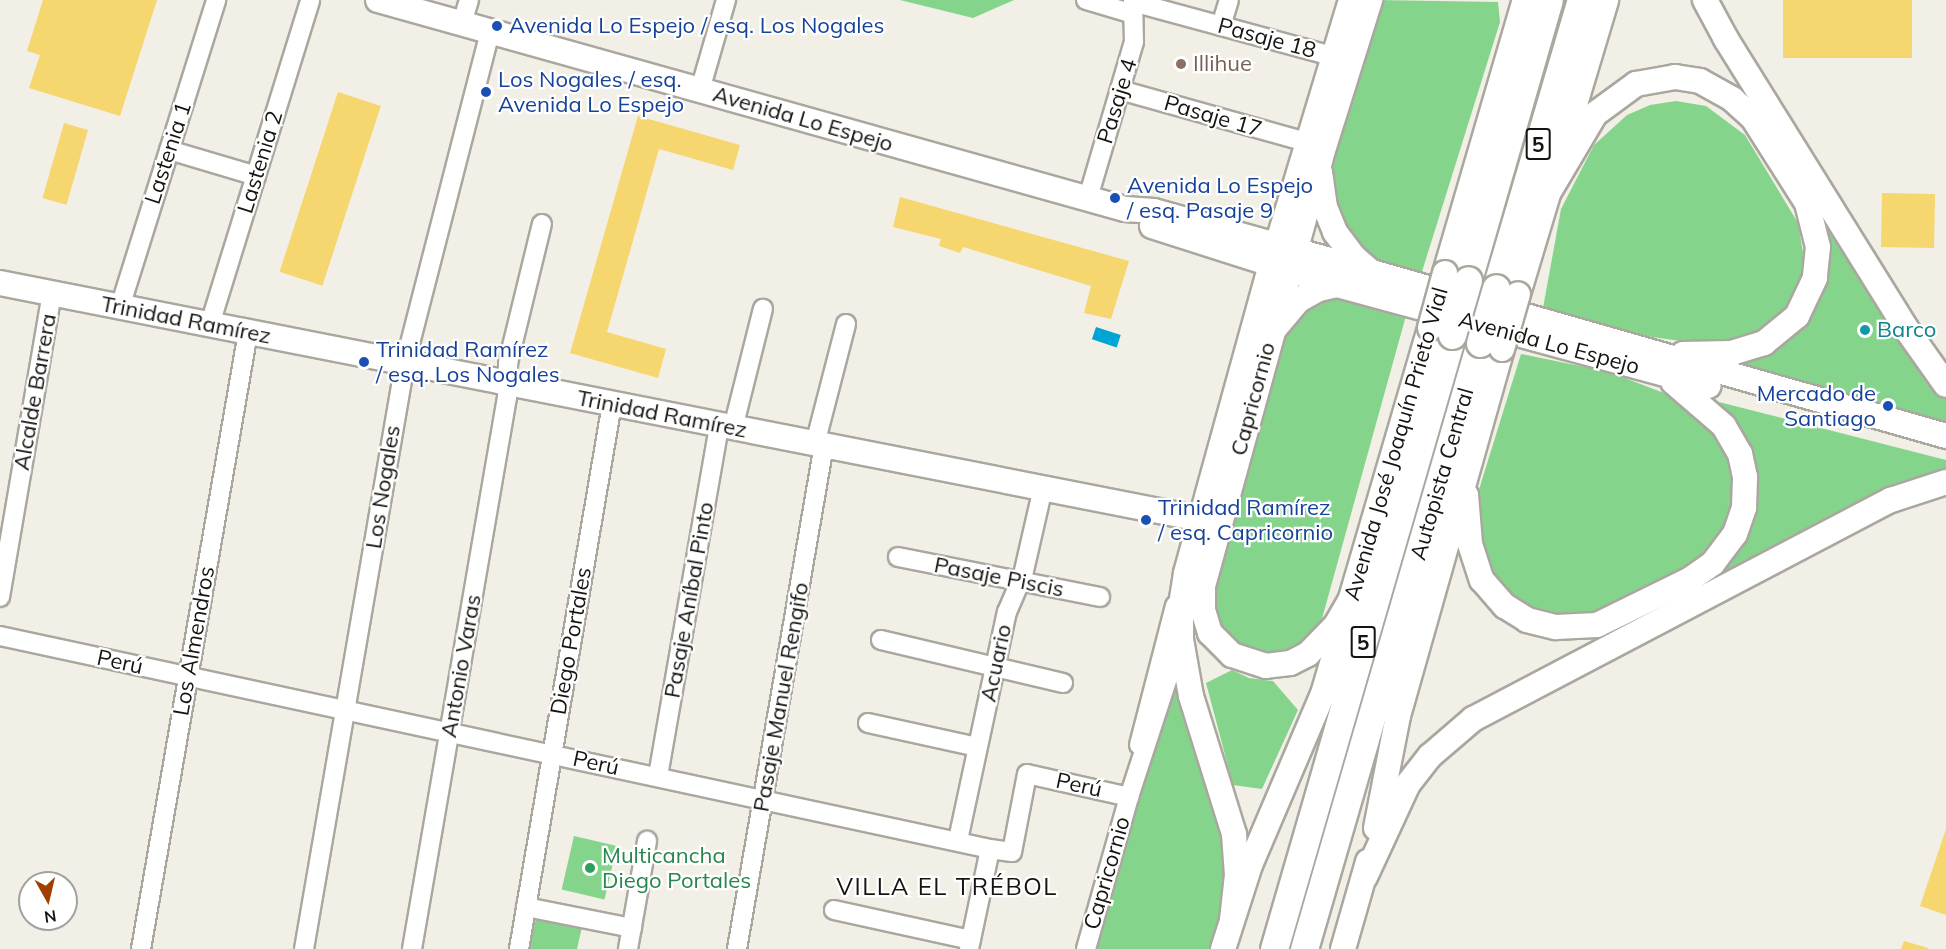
<!DOCTYPE html>
<meta charset="utf-8">
<style>
body{margin:0}
#map{position:relative;width:1946px;height:949px;overflow:hidden;background:#f2efe6;font-family:Mulish,sans-serif}
div>[style]{position:absolute}
.green>*{inset:0;background:#85d48c;transform-origin:0 0}
.water>*{inset:0;background:#01a5d3;transform-origin:0 0}
.building>*{inset:0;background:#f6d66e;transform-origin:0 0}
.roads{filter:drop-shadow(2px 0 #aaa79f) drop-shadow(-2px 0 #aaa79f) drop-shadow(0 2px #aaa79f) drop-shadow(0 -2px #aaa79f)}
.minor>*{height:18px;margin:-9px;padding:0 9px;transform-origin:9px;border-radius:9px;background:#fff}
.major>*{height:24px;margin:-12px;padding:0 12px;transform-origin:12px;border-radius:12px;background:#fff}
.highway>*{height:27px;margin:-13.5px;padding:0 13.5px;transform-origin:13.5px;border-radius:13.5px;background:#fff}
.bridges{filter:drop-shadow(2px 0 #aaa79f) drop-shadow(-2px 0 #aaa79f) drop-shadow(0 2px #aaa79f) drop-shadow(0 -2px #aaa79f)}
.major-bridge>*{height:24px;margin:-12px;padding:0 12px;transform-origin:12px;border-radius:12px;background:#fff}
.highway-bridge>*{height:27px;margin:-13.5px;padding:0 13.5px;transform-origin:13.5px;border-radius:13.5px;background:#fff}
.dots>*{width:16px;height:16px;translate:-50% -50%;box-sizing:border-box;border:3px solid #fff;border-radius:50%}
span{translate:-50% -50%;white-space:nowrap;text-align:center;line-height:1.15;-webkit-text-stroke:4.5px #fff;paint-order:stroke}
.shield-label span{padding:2px 4px;background:#fff;border:2px solid;border-radius:4px;-webkit-text-stroke-width:0}
.shield-label{font-size:21px;color:#151411;font-weight:700}
.transit-label{font-size:22px;color:#164399}
.left{translate:0 -50%;text-align:left}
.right{translate:-100% -50%;text-align:right}
.street-label{font-size:22px;color:#151411}
.education-label{font-size:22px;color:#785e54}
.culture-label{font-size:22px;color:#0d838f}
.leisure-label{font-size:22px;color:#27864d}
.neighbourhood-label{font-size:24px;color:#151411;letter-spacing:1.5px}
.north{position:absolute;left:18px;top:871px;width:60px;height:60px;box-sizing:border-box;background:#fff;border:2px solid #a1a1a0;border-radius:50%;rotate:172deg;font-size:16px;font-weight:700;line-height:24px;text-align:center;color:#151411}
.north::after{content:'';display:block;margin:auto;width:21px;height:27px;background:#a13f00;clip-path:polygon(50% 0,100% 100%,50% 72%,0 100%)}
</style>
<div id="map">
<div class="green">
<i style="clip-path:polygon(900px 0,1014px 0,973px 18px)"></i>
<i style="clip-path:polygon(1376px 0,1498px 2px,1500px 22px,1420px 278px,1382px 267px,1344px 235px,1331px 198px,1334px 162px)"></i>
<i style="clip-path:polygon(1676px 101px,1706px 106px,1745px 135px,1798px 223px,1805px 264px,1803px 278px,1791px 306px,1773px 324px,1743px 341px,1702px 344px,1652px 337px,1543px 308px,1561px 209px,1594px 145px,1627px 115px,1650px 105px)"></i>
<i style="clip-path:polygon(1826px 228px,1946px 397px,1946px 431px,1732px 364px,1776px 347px)"></i>
<i style="clip-path:polygon(1327px 294px,1407px 312px,1320px 626px,1313px 638px,1275px 659px,1224px 643px,1207px 585px,1291px 314px)"></i>
<i style="clip-path:polygon(1521px 354px,1609px 372px,1677px 398px,1687px 403px,1729px 448px,1737px 488px,1726px 529px,1703px 559px,1603px 614px,1543px 617px,1504px 596px,1479px 549px,1477px 496px)"></i>
<i style="clip-path:polygon(1719px 402px,1946px 460px,1946px 475px,1699px 589px,1724px 565px,1748px 446px,1736px 422px)"></i>
<i style="clip-path:polygon(1178px 668px,1227px 833px,1231px 876px,1211px 949px,1094px 949px)"></i>
<i style="clip-path:polygon(1232px 670px,1249px 678px,1273px 681px,1298px 710px,1262px 789px,1233px 785px,1206px 683px)"></i>
<i style="left:574px;top:836px;width:44px;height:55px;rotate:13deg"></i>
<i style="clip-path:polygon(536px 918px,582px 927px,577px 949px,529px 949px)"></i>
</div>
<div class="water">
<i style="left:1096px;top:327px;width:26px;height:13px;rotate:18deg"></i>
</div>
<div class="building">
<i style="clip-path:polygon(43px 0,157px 0,120px 116px,29px 88px,40px 55px,27px 51px)"></i>
<i style="left:1783px;top:0;width:129px;height:58px"></i>
<i style="left:338px;top:92px;width:45px;height:189px;rotate:18deg"></i>
<i style="clip-path:polygon(638px 116px,740px 145px,733px 170px,659px 149px,607px 332px,666px 349px,658px 378px,570px 353px)"></i>
<i style="left:64px;top:123px;width:25px;height:78px;rotate:16deg"></i>
<i style="left:1882px;top:193px;width:53px;height:54px;rotate:1deg"></i>
<i style="clip-path:polygon(900px 197px,1129px 261px,1111px 319px,1084px 313px,1091px 286px,963px 247px,960px 253px,939px 246px,941px 239px,893px 227px)"></i>
<i style="clip-path:polygon(1946px 829px,1946px 915px,1920px 906px)"></i>
<i style="clip-path:polygon(1904px 941px,1928px 948px,1928px 949px,1901px 949px)"></i>
</div>
<div class="roads">
<div class="minor">
<i style="left:1086px;top:0;width:49px;rotate:16.6deg"></i>
<i style="left:1133px;top:2px;width:206px;rotate:15.2deg"></i>
<i style="left:462px;top:23px;width:24px;rotate:-73deg"></i>
<i style="left:1221px;top:26px;width:27px;rotate:-73deg"></i>
<i style="left:700px;top:90px;width:94px;rotate:-73.9deg"></i>
<i style="left:1120px;top:90px;width:193px;rotate:15.6deg"></i>
<i style="left:169px;top:150px;width:91px;rotate:16.6deg"></i>
<i style="left:1088px;top:198px;width:163px;rotate:-73.6deg"></i>
<i style="left:1134px;top:42px;width:40px;rotate:-91.4deg"></i>
<i style="left:120px;top:307px;width:322px;rotate:-72.6deg"></i>
<i style="left:210px;top:324px;width:339px;rotate:-72.8deg"></i>
<i style="left:733px;top:428px;width:123px;rotate:-75.9deg"></i>
<i style="left:815px;top:444px;width:124px;rotate:-75.5deg"></i>
<i style="left:898px;top:557px;width:206px;rotate:11.2deg"></i>
<i style="left:0;top:597px;width:307px;rotate:-80.3deg"></i>
<i style="left:0;top:636px;width:1013px;rotate:12.14deg"></i>
<i style="left:990px;top:849px;width:22px;rotate:8deg"></i>
<i style="left:1012px;top:852px;width:79px;rotate:-79.1deg"></i>
<i style="left:1027px;top:774px;width:105px;rotate:12.7deg"></i>
<i style="left:881px;top:640px;width:187px;rotate:13.3deg"></i>
<i style="left:868px;top:723px;width:112px;rotate:12.4deg"></i>
<i style="left:1139px;top:745px;width:144px;rotate:-75.5deg"></i>
<i style="left:658px;top:776px;width:356px;rotate:-80.1deg"></i>
<i style="left:958px;top:840px;width:233px;rotate:-77.9deg"></i>
<i style="left:1007px;top:612px;width:40px;rotate:-66.6deg"></i>
<i style="left:1023px;top:575px;width:89px;rotate:-77.1deg"></i>
<i style="left:526px;top:907px;width:108px;rotate:11.2deg"></i>
<i style="left:834px;top:910px;width:140px;rotate:12.4deg"></i>
<i style="left:141px;top:949px;width:626px;rotate:-80.16deg"></i>
<i style="left:304px;top:949px;width:595px;rotate:-80.22deg"></i>
<i style="left:405px;top:363px;width:343px;rotate:-75.6deg"></i>
<i style="left:412px;top:949px;width:560px;rotate:-80.23deg"></i>
<i style="left:507px;top:397px;width:34px;rotate:-88deg"></i>
<i style="left:508px;top:363px;width:143px;rotate:-76.3deg"></i>
<i style="left:519px;top:949px;width:553px;rotate:-80.32deg"></i>
<i style="left:628px;top:949px;width:110px;rotate:-80deg"></i>
<i style="left:737px;top:949px;width:511px;rotate:-80.21deg"></i>
<i style="left:969px;top:949px;width:102px;rotate:-78.1deg"></i>
<i style="left:1086px;top:949px;width:158px;rotate:-74.2deg"></i>
<i style="left:1129px;top:797px;width:164px;rotate:-71.9deg"></i>
</div>
<div class="major">
<i style="left:378px;top:0;width:776px;rotate:15.63deg"></i>
<i style="left:1125px;top:209px;width:29px;rotate:4deg"></i>
<i style="left:1154px;top:211px;width:128px;rotate:15.5deg"></i>
<i style="left:1277px;top:245px;width:696px;rotate:15.93deg"></i>
<i style="left:1705px;top:0;width:44px;rotate:61.7deg"></i>
<i style="left:1726px;top:39px;width:343px;rotate:58.1deg"></i>
<i style="left:1907px;top:330px;width:67px;rotate:54.7deg"></i>
<i style="left:1320px;top:172px;width:35px;rotate:82deg"></i>
<i style="left:1325px;top:207px;width:27px;rotate:68deg"></i>
<i style="left:1335px;top:232px;width:31px;rotate:53deg"></i>
<i style="left:1354px;top:257px;width:21px;rotate:41deg"></i>
<i style="left:1546px;top:197px;width:96px;rotate:-59.4deg"></i>
<i style="left:1595px;top:114px;width:51px;rotate:-36.2deg"></i>
<i style="left:1636px;top:84px;width:40px;rotate:-10deg"></i>
<i style="left:1675px;top:77px;width:25px;rotate:9deg"></i>
<i style="left:1700px;top:81px;width:37px;rotate:29deg"></i>
<i style="left:1732px;top:99px;width:28px;rotate:42deg"></i>
<i style="left:1753px;top:118px;width:101px;rotate:57.6deg"></i>
<i style="left:1807px;top:203px;width:45px;rotate:76deg"></i>
<i style="left:1818px;top:247px;width:31px;rotate:96deg"></i>
<i style="left:1815px;top:278px;width:42px;rotate:115.3deg"></i>
<i style="left:1797px;top:316px;width:43px;rotate:140.7deg"></i>
<i style="left:1764px;top:343px;width:34px;rotate:163deg"></i>
<i style="left:1732px;top:353px;width:49px;rotate:178.8deg"></i>
<i style="left:1152px;top:226px;width:194px;rotate:17.7deg"></i>
<i style="left:1337px;top:285px;width:385px;rotate:15.2deg"></i>
<i style="left:1445px;top:273px;width:284px;rotate:-73.7deg"></i>
<i style="left:0;top:283px;width:1223px;rotate:11.13deg"></i>
<i style="left:1200px;top:519px;width:19px"></i>
<i style="left:1518px;top:294px;width:307px;rotate:-73.3deg"></i>
<i style="left:1276px;top:327px;width:35px;rotate:-50deg"></i>
<i style="left:1299px;top:300px;width:23px;rotate:-29deg"></i>
<i style="left:1319px;top:289px;width:18px;rotate:-13deg"></i>
<i style="left:1466px;top:495px;width:49px;rotate:85.3deg"></i>
<i style="left:1470px;top:544px;width:38px;rotate:72deg"></i>
<i style="left:1482px;top:580px;width:35px;rotate:49deg"></i>
<i style="left:1505px;top:606px;width:26px;rotate:32deg"></i>
<i style="left:1527px;top:620px;width:30px;rotate:14deg"></i>
<i style="left:1556px;top:627px;width:41px;rotate:-2.8deg"></i>
<i style="left:1597px;top:625px;width:102px;rotate:-26.1deg"></i>
<i style="left:1689px;top:580px;width:29px;rotate:-35deg"></i>
<i style="left:1713px;top:563px;width:36px;rotate:-53deg"></i>
<i style="left:1735px;top:534px;width:28px;rotate:-71deg"></i>
<i style="left:1744px;top:508px;width:31px;rotate:-88deg"></i>
<i style="left:1745px;top:477px;width:24px;rotate:-102deg"></i>
<i style="left:1740px;top:454px;width:32px;rotate:-120deg"></i>
<i style="left:1724px;top:426px;width:67px;rotate:-139.2deg"></i>
<i style="left:1351px;top:599px;width:30px;rotate:120deg"></i>
<i style="left:1336px;top:625px;width:40px;rotate:134deg"></i>
<i style="left:1308px;top:654px;width:20px;rotate:153deg"></i>
<i style="left:1290px;top:663px;width:24px;rotate:173deg"></i>
<i style="left:1266px;top:666px;width:36px;rotate:-162deg"></i>
<i style="left:1232px;top:655px;width:31px;rotate:-135deg"></i>
<i style="left:1210px;top:633px;width:24px;rotate:-107deg"></i>
<i style="left:1203px;top:610px;width:24px;rotate:-90deg"></i>
<i style="left:1203px;top:586px;width:442px;rotate:-74.6deg"></i>
<i style="left:1320px;top:160px;width:168px;rotate:-72.6deg"></i>
<i style="left:1376px;top:828px;width:114px;rotate:-78.9deg"></i>
<i style="left:1398px;top:716px;width:381px;rotate:-74.2deg"></i>
<i style="left:1365px;top:877px;width:102px;rotate:-65.2deg"></i>
<i style="left:1408px;top:784px;width:36px;rotate:-52deg"></i>
<i style="left:1430px;top:756px;width:57px;rotate:-40.7deg"></i>
<i style="left:1473px;top:719px;width:472px;rotate:-27.7deg"></i>
<i style="left:1891px;top:500px;width:58px;rotate:-18.1deg"></i>
<i style="left:1232px;top:920px;width:45px;rotate:-83.7deg"></i>
<i style="left:1237px;top:875px;width:41px;rotate:-94.2deg"></i>
<i style="left:1234px;top:834px;width:145px;rotate:-107.3deg"></i>
<i style="left:1191px;top:696px;width:58px;rotate:-100deg"></i>
<i style="left:1181px;top:639px;width:34px;rotate:-90deg"></i>
<i style="left:1181px;top:605px;width:32px;rotate:-81deg"></i>
<i style="left:1186px;top:573px;width:320px;rotate:-74.6deg"></i>
<i style="left:1271px;top:265px;width:277px;rotate:-73.2deg"></i>
<i style="left:1223px;top:949px;width:88px;rotate:-72.2deg"></i>
<i style="left:1250px;top:865px;width:186px;rotate:-66.9deg"></i>
<i style="left:1323px;top:694px;width:381px;rotate:-73.7deg"></i>
<i style="left:1343px;top:949px;width:91px;rotate:-74deg"></i>
</div>
<div class="highway">
<i style="left:1468px;top:280px;width:291px;rotate:-73.9deg"></i>
<i style="left:1496px;top:288px;width:300px;rotate:-73.6deg"></i>
<i style="left:1274px;top:949px;width:639px;rotate:-73.83deg"></i>
<i style="left:1304px;top:949px;width:631px;rotate:-73.81deg"></i>
</div>
</div>
<div class="bridges">
<div class="major-bridge">
<i style="left:1430px;top:328px;width:57px;rotate:-74.7deg"></i>
<i style="left:1502px;top:349px;width:57px;rotate:-73.8deg"></i>
</div>
<div class="highway-bridge">
<i style="left:1452px;top:335px;width:57px;rotate:-73.8deg"></i>
<i style="left:1480px;top:343px;width:57px;rotate:-73.8deg"></i>
</div>
</div>
<div class="dots">
<i style="left:497px;top:26px;background:#1a4fb4"></i>
<i style="left:1181px;top:64px;background:#8d6e63"></i>
<i style="left:486px;top:92px;background:#1a4fb4"></i>
<i style="left:1115px;top:198px;background:#1a4fb4"></i>
<i style="left:1865px;top:330px;background:#0f9aa8"></i>
<i style="left:364px;top:362px;background:#1a4fb4"></i>
<i style="left:1888px;top:406px;background:#1a4fb4"></i>
<i style="left:1146px;top:520px;background:#1a4fb4"></i>
<i style="left:590px;top:868px;background:#2e9e5b"></i>
</div>
<div class="shield-label">
<span style="left:1538px;top:144px">5</span>
<span style="left:1363px;top:642px">5</span>
</div>
<div class="transit-label">
<span class="left" style="left:509px;top:26px">Avenida Lo Espejo / esq. Los Nogales</span>
<span class="left" style="left:498px;top:92px">Los Nogales / esq.<br>Avenida Lo Espejo</span>
<span class="left" style="left:1127px;top:198px">Avenida Lo Espejo<br>/ esq. Pasaje 9</span>
<span class="left" style="left:376px;top:362px">Trinidad Ramírez<br>/ esq. Los Nogales</span>
<span class="right" style="left:1876px;top:406px">Mercado de<br>Santiago</span>
<span class="left" style="left:1158px;top:520px">Trinidad Ramírez<br>/ esq. Capricornio</span>
</div>
<div class="street-label">
<span style="left:1267px;top:38px;rotate:15deg">Pasaje 18</span>
<span style="left:1117px;top:101px;rotate:-73deg">Pasaje 4</span>
<span style="left:1213px;top:116px;rotate:16deg">Pasaje 17</span>
<span style="left:803px;top:119px;rotate:16deg">Avenida Lo Espejo</span>
<span style="left:168px;top:153px;rotate:-72deg">Lastenia 1</span>
<span style="left:260px;top:162px;rotate:-73deg">Lastenia 2</span>
<span style="left:186px;top:320px;rotate:11deg">Trinidad Ramírez</span>
<span style="left:1549px;top:343px;rotate:15deg">Avenida Lo Espejo</span>
<span style="left:35px;top:392px;rotate:-80deg">Alcalde Barrera</span>
<span style="left:1253px;top:399px;rotate:-75deg">Capricornio</span>
<span style="left:662px;top:414px;rotate:11deg">Trinidad Ramírez</span>
<span style="left:1396px;top:444px;rotate:-74deg">Avenida José Joaquín Prieto Vial</span>
<span style="left:1442px;top:474px;rotate:-74deg">Autopista Central</span>
<span style="left:383px;top:487px;rotate:-81deg">Los Nogales</span>
<span style="left:999px;top:577px;rotate:11deg">Pasaje Piscis</span>
<span style="left:689px;top:600px;rotate:-80deg">Pasaje Aníbal Pinto</span>
<span style="left:194px;top:641px;rotate:-80deg">Los Almendros</span>
<span style="left:571px;top:641px;rotate:-80deg">Diego Portales</span>
<span style="left:120px;top:662px;rotate:12deg">Perú</span>
<span style="left:996px;top:663px;rotate:-78deg">Acuario</span>
<span style="left:461px;top:666px;rotate:-80deg">Antonio Varas</span>
<span style="left:781px;top:697px;rotate:-80deg">Pasaje Manuel Rengifo</span>
<span style="left:596px;top:763px;rotate:12deg">Perú</span>
<span style="left:1079px;top:785px;rotate:12deg">Perú</span>
<span style="left:1107px;top:873px;rotate:-74deg">Capricornio</span>
</div>
<div class="education-label">
<span class="left" style="left:1193px;top:64px">Illihue</span>
</div>
<div class="culture-label">
<span class="left" style="left:1877px;top:330px">Barco</span>
</div>
<div class="leisure-label">
<span class="left" style="left:602px;top:868px">Multicancha<br>Diego Portales</span>
</div>
<div class="neighbourhood-label">
<span style="left:947px;top:887px">VILLA EL TRÉBOL</span>
</div>
<div class="north">N</div>
</div>
